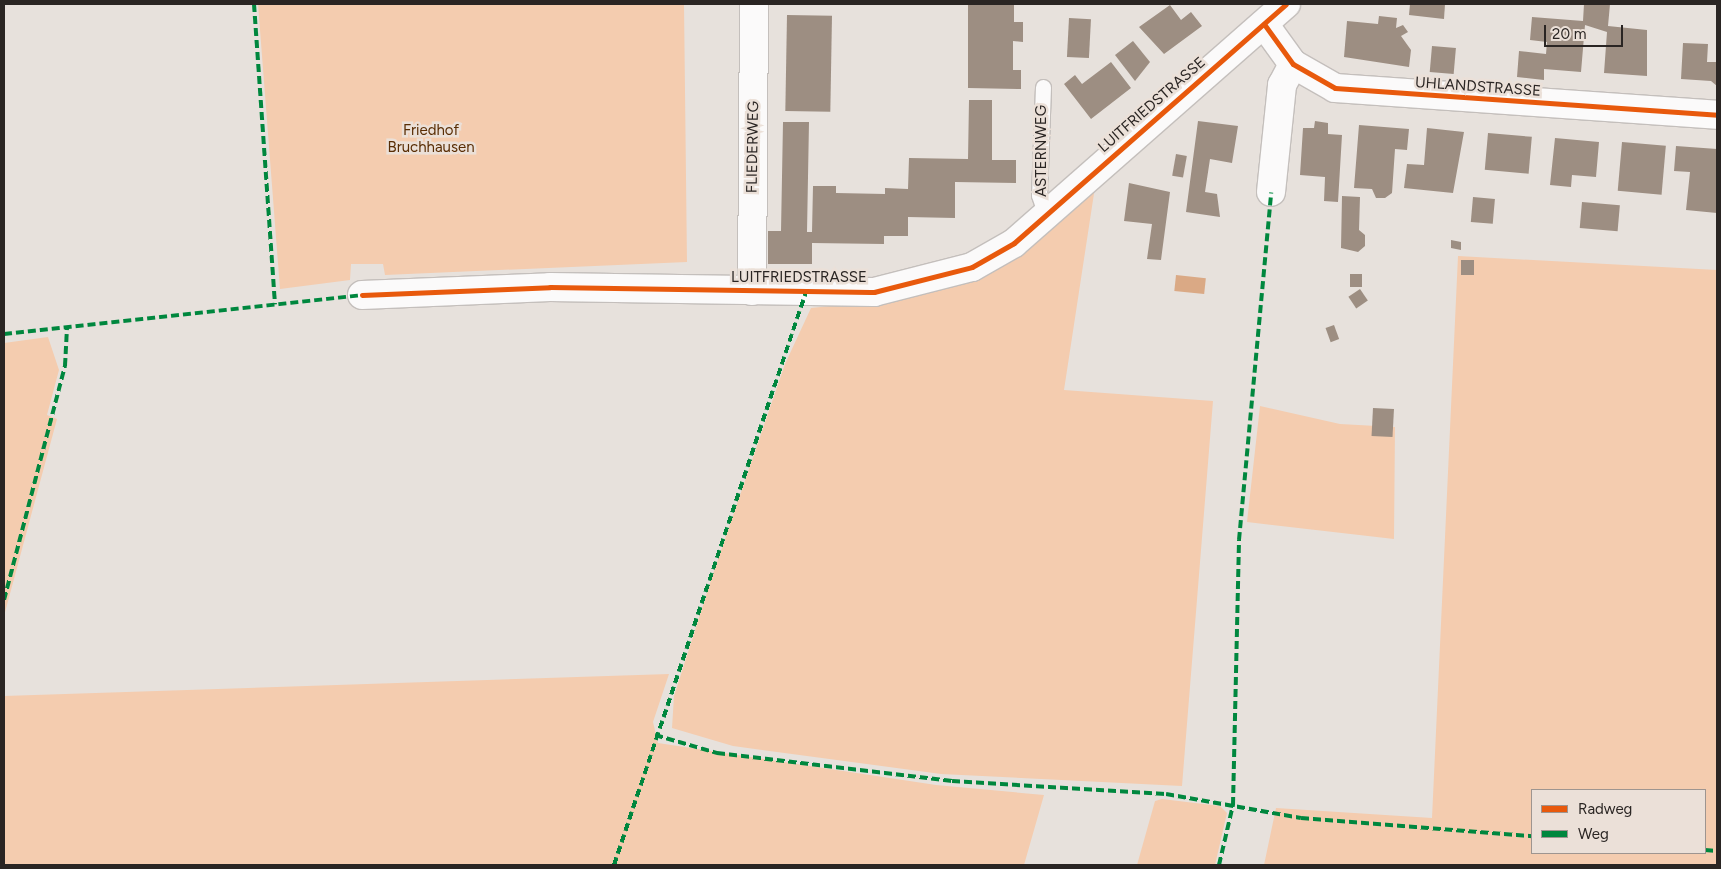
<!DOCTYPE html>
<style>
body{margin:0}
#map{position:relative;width:1721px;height:869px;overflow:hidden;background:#e7e1dc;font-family:Figtree,sans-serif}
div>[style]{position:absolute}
.green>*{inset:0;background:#f4ccaf}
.water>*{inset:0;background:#daa985;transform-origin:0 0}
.building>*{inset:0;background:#9d8e82;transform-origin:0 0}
.roads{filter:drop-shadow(1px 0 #c4bfbc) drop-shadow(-1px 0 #c4bfbc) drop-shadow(0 1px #c4bfbc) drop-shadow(0 -1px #c4bfbc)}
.service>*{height:15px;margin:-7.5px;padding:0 7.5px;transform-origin:7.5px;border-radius:7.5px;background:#fbfafa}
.minor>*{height:28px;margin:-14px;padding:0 14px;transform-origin:14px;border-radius:14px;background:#fbfafa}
.quiet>*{height:4px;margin-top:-2px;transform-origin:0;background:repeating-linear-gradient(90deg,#00873e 0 8px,transparent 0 12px)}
.cycleway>*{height:5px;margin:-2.5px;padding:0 2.5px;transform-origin:2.5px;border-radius:2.5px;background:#e8590c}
span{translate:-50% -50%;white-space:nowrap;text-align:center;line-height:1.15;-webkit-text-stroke:5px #ebe0d8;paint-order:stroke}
.street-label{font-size:15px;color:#2a2523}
.park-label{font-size:15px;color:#592d04}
.frame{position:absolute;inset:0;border:5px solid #2a2523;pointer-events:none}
.legend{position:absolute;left:1531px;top:789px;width:175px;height:65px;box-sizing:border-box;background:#ebe0d8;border:1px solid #9e9590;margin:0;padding:6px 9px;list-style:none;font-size:15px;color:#2a2523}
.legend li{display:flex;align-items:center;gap:10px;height:25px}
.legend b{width:25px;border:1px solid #9e9590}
.scale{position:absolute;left:1544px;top:25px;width:79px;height:22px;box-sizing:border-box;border:2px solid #2a2523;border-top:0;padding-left:6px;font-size:15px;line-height:18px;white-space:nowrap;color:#2a2523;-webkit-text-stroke:4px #ebe0d8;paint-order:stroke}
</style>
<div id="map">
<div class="green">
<i style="clip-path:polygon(258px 4px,684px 4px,687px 262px,385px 275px,383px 264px,351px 264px,350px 280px,280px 289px)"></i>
<i style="clip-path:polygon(1095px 187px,1064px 390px,1213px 401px,1182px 786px,941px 774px,733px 746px,672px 728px,674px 696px,713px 574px,785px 364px,811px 308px,908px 298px,1001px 267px)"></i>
<i style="clip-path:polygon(evenodd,1458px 256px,1717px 270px,1717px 865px,1264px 865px,1276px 808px,1432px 818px,1458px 256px,1532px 790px,1705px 790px,1705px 853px,1532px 853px,1532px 790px)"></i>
<i style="clip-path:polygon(48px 337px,59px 370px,47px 415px,57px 419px,4px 616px,4px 343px)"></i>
<i style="clip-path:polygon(1260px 406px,1340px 424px,1395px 427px,1394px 539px,1247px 522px)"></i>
<i style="clip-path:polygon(669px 674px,653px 722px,658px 743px,936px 785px,1044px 795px,1024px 865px,4px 865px,4px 696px)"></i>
<i style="clip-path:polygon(1162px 799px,1220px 806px,1227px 813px,1215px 865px,1137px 865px,1155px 801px)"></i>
</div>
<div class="water">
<i style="left:1176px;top:275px;width:30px;height:16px;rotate:6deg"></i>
</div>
<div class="building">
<i style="clip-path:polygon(968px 4px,1014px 4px,1014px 22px,1023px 22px,1023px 42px,1013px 41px,1013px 70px,1021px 70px,1021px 89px,968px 88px)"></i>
<i style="clip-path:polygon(1410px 4px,1445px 4px,1444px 19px,1409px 15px)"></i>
<i style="clip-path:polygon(1584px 4px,1610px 4px,1608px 26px,1647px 30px,1647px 76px,1604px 73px,1607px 32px,1585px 25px,1581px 72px,1544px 69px,1544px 80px,1517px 77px,1519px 51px,1546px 54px,1547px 42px,1530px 40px,1532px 17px,1583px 21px)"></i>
<i style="clip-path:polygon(1170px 5px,1181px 20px,1191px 12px,1202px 26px,1164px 54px,1139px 27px)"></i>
<i style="left:787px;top:15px;width:45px;height:96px;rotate:1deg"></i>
<i style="clip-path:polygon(1379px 16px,1397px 18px,1396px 28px,1403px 25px,1408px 32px,1401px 36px,1411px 50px,1409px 67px,1344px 57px,1347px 21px,1378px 24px)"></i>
<i style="left:1069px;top:18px;width:22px;height:39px;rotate:3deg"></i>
<i style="clip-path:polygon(1133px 41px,1150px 62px,1135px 81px,1115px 55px)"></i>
<i style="clip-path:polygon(1683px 43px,1708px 44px,1707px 62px,1717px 62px,1717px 86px,1711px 81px,1681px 79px)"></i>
<i style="left:1432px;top:46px;width:24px;height:26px;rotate:5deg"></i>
<i style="clip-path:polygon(1111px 62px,1131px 88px,1091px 119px,1064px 84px,1075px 75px,1082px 84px)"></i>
<i style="clip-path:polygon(969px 100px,992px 100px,992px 160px,1016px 160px,1016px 183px,955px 182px,955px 218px,908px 217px,908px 236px,884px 236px,884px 244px,812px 243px,812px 264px,768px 264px,768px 231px,781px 231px,783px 122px,809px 122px,807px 232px,812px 232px,813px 186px,836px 186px,836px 193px,885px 194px,885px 188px,908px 189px,909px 158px,968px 159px)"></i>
<i style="clip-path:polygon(1198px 121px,1238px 126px,1232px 163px,1210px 159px,1205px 192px,1217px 194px,1220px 217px,1186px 212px)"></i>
<i style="clip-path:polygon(1315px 121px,1328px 123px,1328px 134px,1342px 135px,1338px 202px,1324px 201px,1325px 177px,1300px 175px,1303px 128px,1314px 128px)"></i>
<i style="clip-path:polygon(1359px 125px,1409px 129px,1407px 150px,1395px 149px,1392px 193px,1385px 198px,1376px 198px,1372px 189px,1354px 188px)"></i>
<i style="clip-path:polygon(1427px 128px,1464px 132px,1453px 193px,1404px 188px,1407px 164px,1424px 165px)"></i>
<i style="left:1488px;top:133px;width:44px;height:37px;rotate:5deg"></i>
<i style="clip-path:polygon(1555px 138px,1599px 142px,1596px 177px,1572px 175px,1571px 187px,1550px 185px)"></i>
<i style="left:1622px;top:142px;width:44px;height:49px;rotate:5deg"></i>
<i style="clip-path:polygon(1676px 146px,1717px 149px,1717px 213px,1686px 210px,1690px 172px,1674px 171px)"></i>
<i style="left:1176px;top:154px;width:11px;height:22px;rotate:10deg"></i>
<i style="clip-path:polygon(1129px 183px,1170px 192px,1161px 260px,1147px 259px,1152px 224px,1124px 221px)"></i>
<i style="clip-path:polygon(1342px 196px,1360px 197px,1359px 230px,1365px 235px,1365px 246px,1358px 252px,1341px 248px)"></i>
<i style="left:1473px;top:197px;width:22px;height:25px;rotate:5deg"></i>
<i style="left:1582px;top:202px;width:38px;height:26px;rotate:5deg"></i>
<i style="clip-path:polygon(1451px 240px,1461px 242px,1461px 250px,1451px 248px)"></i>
<i style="left:1461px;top:260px;width:13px;height:15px"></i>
<i style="left:1350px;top:274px;width:12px;height:13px"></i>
<i style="left:1360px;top:289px;width:14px;height:14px;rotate:56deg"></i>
<i style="left:1334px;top:325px;width:15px;height:9px;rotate:70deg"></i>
<i style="left:1373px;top:408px;width:21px;height:28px;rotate:3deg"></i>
</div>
<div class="roads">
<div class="service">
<i style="left:1043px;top:87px;width:108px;rotate:92.1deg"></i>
<i style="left:1039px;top:195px;width:21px;rotate:71deg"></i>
</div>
<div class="minor">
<i style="left:1264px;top:24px;width:49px;rotate:54.1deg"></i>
<i style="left:1293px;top:64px;width:48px;rotate:29.7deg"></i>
<i style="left:1335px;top:88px;width:383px;rotate:4deg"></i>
<i style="left:1271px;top:192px;width:108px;rotate:-84.1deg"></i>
<i style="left:1282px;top:85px;width:24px;rotate:-62deg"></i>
<i style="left:752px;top:291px;width:287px;rotate:-89.6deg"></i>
<i style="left:362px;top:295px;width:188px;rotate:-2.4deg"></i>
<i style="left:550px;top:287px;width:324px;rotate:0.9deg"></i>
<i style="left:874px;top:292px;width:101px;rotate:-14.3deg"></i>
<i style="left:972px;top:267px;width:48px;rotate:-29.7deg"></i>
<i style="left:1014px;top:243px;width:362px;rotate:-41.3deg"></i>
</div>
</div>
<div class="quiet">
<i style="left:254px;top:4px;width:301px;rotate:86deg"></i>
<i style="left:4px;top:334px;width:360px;rotate:-6.2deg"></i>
<i style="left:4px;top:600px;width:242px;rotate:-75.4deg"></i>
<i style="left:65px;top:366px;width:38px;rotate:-87deg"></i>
<i style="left:655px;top:735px;width:65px;rotate:16.2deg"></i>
<i style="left:717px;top:753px;width:237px;rotate:6.8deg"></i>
<i style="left:952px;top:781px;width:214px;rotate:3.5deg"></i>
<i style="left:1166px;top:794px;width:137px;rotate:10.1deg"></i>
<i style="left:1301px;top:818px;width:232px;rotate:4.5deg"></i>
<i style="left:1705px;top:850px;width:12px;rotate:5deg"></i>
<i style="left:614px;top:865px;width:604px;rotate:-71.48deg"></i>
<i style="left:1219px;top:865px;width:62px;rotate:-76.9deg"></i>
<i style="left:1233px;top:805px;width:265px;rotate:-88.7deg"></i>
<i style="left:1239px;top:540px;width:349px;rotate:-84.7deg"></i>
</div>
<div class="cycleway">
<i style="left:1264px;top:24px;width:49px;rotate:54.1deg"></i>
<i style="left:1293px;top:64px;width:48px;rotate:29.7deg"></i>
<i style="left:1335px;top:88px;width:383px;rotate:4deg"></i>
<i style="left:362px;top:295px;width:188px;rotate:-2.4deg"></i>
<i style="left:550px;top:287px;width:324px;rotate:0.9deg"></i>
<i style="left:874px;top:292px;width:101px;rotate:-14.3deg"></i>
<i style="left:972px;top:267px;width:48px;rotate:-29.7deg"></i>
<i style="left:1014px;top:243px;width:362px;rotate:-41.3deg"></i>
</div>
<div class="street-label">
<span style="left:1478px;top:87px;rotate:4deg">UHLANDSTRASSE</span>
<span style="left:1152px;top:105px;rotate:-41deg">LUITFRIEDSTRASSE</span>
<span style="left:753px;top:147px;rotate:-89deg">FLIEDERWEG</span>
<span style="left:1042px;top:151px;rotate:-90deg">ASTERNWEG</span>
<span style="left:799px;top:278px">LUITFRIEDSTRASSE</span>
</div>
<div class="park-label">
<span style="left:431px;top:139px">Friedhof<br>Bruchhausen</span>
</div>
<div class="frame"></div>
<ul class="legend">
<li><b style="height:6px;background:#e8590c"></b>Radweg</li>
<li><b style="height:6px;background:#00873e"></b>Weg</li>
</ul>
<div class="scale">20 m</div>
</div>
